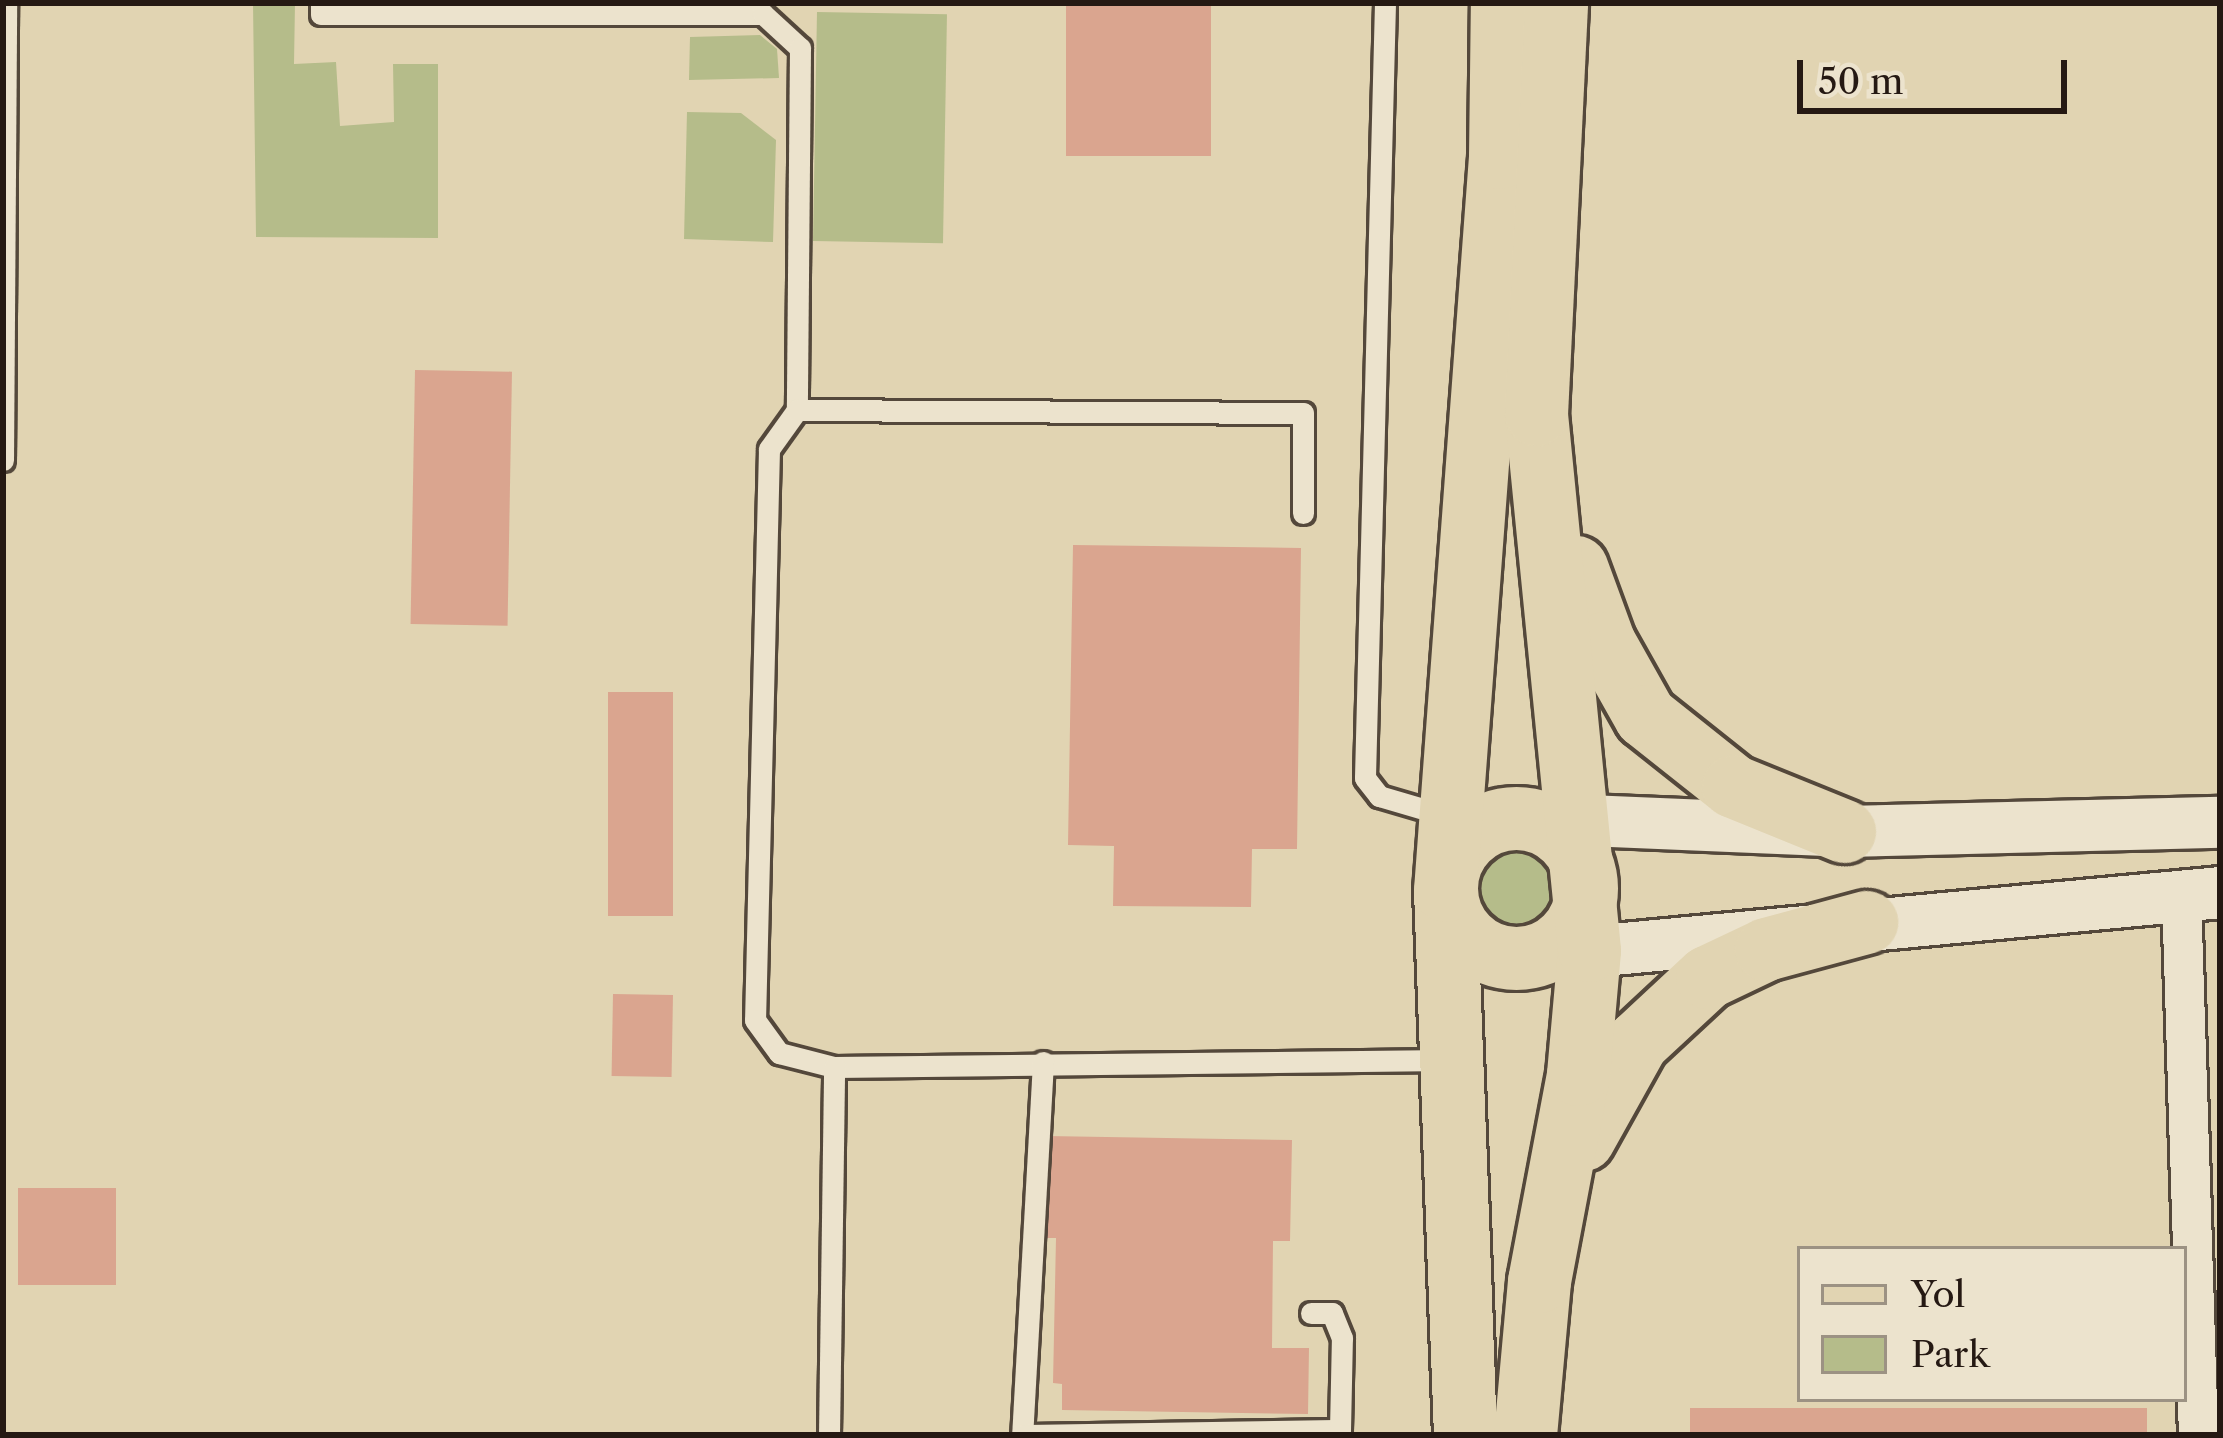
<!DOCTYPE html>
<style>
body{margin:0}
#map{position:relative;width:2223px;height:1438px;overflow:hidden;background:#e1d4b2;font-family:"Libre Caslon Text",serif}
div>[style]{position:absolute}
.green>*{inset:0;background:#b5bc8a;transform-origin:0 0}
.round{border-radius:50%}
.building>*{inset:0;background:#daa58f;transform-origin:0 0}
.roads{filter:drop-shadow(3px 0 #54483b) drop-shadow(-3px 0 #54483b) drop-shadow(0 3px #54483b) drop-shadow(0 -3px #54483b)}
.service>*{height:21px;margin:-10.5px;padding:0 10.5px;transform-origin:10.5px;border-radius:10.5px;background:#ece3cd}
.minor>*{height:39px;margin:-19.5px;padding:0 19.5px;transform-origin:19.5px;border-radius:19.5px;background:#ece3cd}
.tertiary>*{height:51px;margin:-25.5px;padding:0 25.5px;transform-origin:25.5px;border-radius:25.5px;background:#ece3cd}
.primary>*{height:63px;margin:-31.5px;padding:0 31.5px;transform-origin:31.5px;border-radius:31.5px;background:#e1d4b2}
.primary>.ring{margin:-31.5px;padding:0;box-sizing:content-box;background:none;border:63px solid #e1d4b2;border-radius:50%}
span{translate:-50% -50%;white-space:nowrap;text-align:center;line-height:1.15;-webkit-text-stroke:9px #ece3cd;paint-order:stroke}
.frame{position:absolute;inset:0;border:6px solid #251913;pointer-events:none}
.legend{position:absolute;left:1797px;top:1246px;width:390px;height:156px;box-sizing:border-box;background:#ece3cd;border:3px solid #9c9283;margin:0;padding:15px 21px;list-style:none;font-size:36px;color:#251913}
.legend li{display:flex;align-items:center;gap:24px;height:60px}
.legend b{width:60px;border:3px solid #9c9283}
.scale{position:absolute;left:1797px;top:60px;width:270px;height:54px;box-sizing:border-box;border:6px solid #251913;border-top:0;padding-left:15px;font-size:36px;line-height:42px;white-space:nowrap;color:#251913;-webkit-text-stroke:9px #ece3cd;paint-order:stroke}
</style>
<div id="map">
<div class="green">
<i style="clip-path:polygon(253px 3px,295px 3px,294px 64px,336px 62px,340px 126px,394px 122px,393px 64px,438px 64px,438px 238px,256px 237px)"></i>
<i style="left:817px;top:12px;width:130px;height:229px;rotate:1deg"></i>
<i style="clip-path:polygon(760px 35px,777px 49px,779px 78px,689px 80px,690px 37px)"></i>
<i style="clip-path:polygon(687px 112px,741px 113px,776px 140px,773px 242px,684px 239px)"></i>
<i class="round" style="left:1476px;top:849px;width:82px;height:82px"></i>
</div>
<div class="building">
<i style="left:1066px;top:3px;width:145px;height:153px"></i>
<i style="left:415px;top:370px;width:97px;height:254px;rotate:1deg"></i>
<i style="clip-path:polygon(1073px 545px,1301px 548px,1297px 849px,1252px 849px,1251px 907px,1113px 906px,1114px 846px,1068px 845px)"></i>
<i style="left:608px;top:692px;width:65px;height:224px"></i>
<i style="left:613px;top:994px;width:60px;height:82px;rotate:1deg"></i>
<i style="clip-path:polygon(1046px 1136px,1292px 1140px,1290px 1241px,1273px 1241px,1272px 1348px,1309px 1348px,1308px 1414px,1062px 1410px,1062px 1384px,1053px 1383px,1056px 1238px,1045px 1238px)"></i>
<i style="left:18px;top:1188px;width:98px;height:97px"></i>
<i style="left:1690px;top:1408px;width:457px;height:27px"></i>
</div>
<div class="roads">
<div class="service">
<i style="left:321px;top:3px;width:11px;rotate:90deg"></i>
<i style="left:321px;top:14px;width:442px"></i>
<i style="left:763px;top:14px;width:50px;rotate:42.6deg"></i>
<i style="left:800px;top:48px;width:362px;rotate:90.5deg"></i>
<i style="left:797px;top:410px;width:48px;rotate:125.7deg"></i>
<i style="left:769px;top:449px;width:571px;rotate:91.4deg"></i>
<i style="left:755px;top:1020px;width:41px;rotate:54deg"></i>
<i style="left:779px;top:1053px;width:57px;rotate:14.3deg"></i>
<i style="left:834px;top:1067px;width:613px;rotate:-0.65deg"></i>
<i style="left:1385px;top:3px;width:775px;rotate:91.48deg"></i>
<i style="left:1365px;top:778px;width:23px;rotate:52deg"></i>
<i style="left:1379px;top:796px;width:71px;rotate:16.4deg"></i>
<i style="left:1447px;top:816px;width:68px;rotate:0.8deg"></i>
<i style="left:797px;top:410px;width:506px;rotate:0.34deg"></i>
<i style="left:1303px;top:413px;width:100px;rotate:90deg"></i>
<i style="left:3px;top:460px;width:457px;rotate:-89.6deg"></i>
<i style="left:1043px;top:1062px;width:374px;rotate:93.2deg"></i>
<i style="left:1022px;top:1435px;width:318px;rotate:-0.9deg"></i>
<i style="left:1340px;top:1430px;width:92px;rotate:-88.8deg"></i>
<i style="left:1342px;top:1338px;width:27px;rotate:-112deg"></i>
<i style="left:1332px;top:1313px;width:21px;rotate:180deg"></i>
<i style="left:829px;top:1435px;width:368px;rotate:-89.2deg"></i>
</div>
<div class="minor">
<i style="left:2181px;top:895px;width:540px;rotate:88.2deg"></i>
</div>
<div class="tertiary">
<i style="left:1515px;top:817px;width:329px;rotate:2.4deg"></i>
<i style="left:1844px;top:831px;width:376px;rotate:-1.4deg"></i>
<i style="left:1517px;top:958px;width:706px;rotate:-5.36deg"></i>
</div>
<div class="primary">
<i style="left:1576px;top:567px;width:81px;rotate:69.8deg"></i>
<i style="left:1604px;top:643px;width:84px;rotate:60.7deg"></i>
<i style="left:1645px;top:716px;width:112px;rotate:38.5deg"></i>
<i style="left:1733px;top:786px;width:120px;rotate:22.1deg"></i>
<i class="ring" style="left:1446px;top:818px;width:77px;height:77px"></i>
<i style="left:1583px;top:1139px;width:111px;rotate:-60.9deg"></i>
<i style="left:1637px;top:1042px;width:96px;rotate:-42.9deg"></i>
<i style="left:1707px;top:977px;width:65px;rotate:-25.4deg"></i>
<i style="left:1766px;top:949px;width:104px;rotate:-15.1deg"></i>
<i style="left:1465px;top:1435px;width:545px;rotate:-92.1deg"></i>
<i style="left:1445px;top:890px;width:735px;rotate:-85.71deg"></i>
<i style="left:1500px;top:157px;width:154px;rotate:-89.3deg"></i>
<i style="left:1525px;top:1435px;width:155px;rotate:-84.8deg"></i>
<i style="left:1539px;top:1281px;width:211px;rotate:-79.3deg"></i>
<i style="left:1578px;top:1074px;width:124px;rotate:-84.9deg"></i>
<i style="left:1589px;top:950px;width:539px;rotate:-95.65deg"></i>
<i style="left:1536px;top:414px;width:411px;rotate:-87.2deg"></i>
</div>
</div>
<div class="frame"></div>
<ul class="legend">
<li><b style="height:15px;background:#e1d4b2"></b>Yol</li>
<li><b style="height:33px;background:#b5bc8a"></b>Park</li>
</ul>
<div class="scale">50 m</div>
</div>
